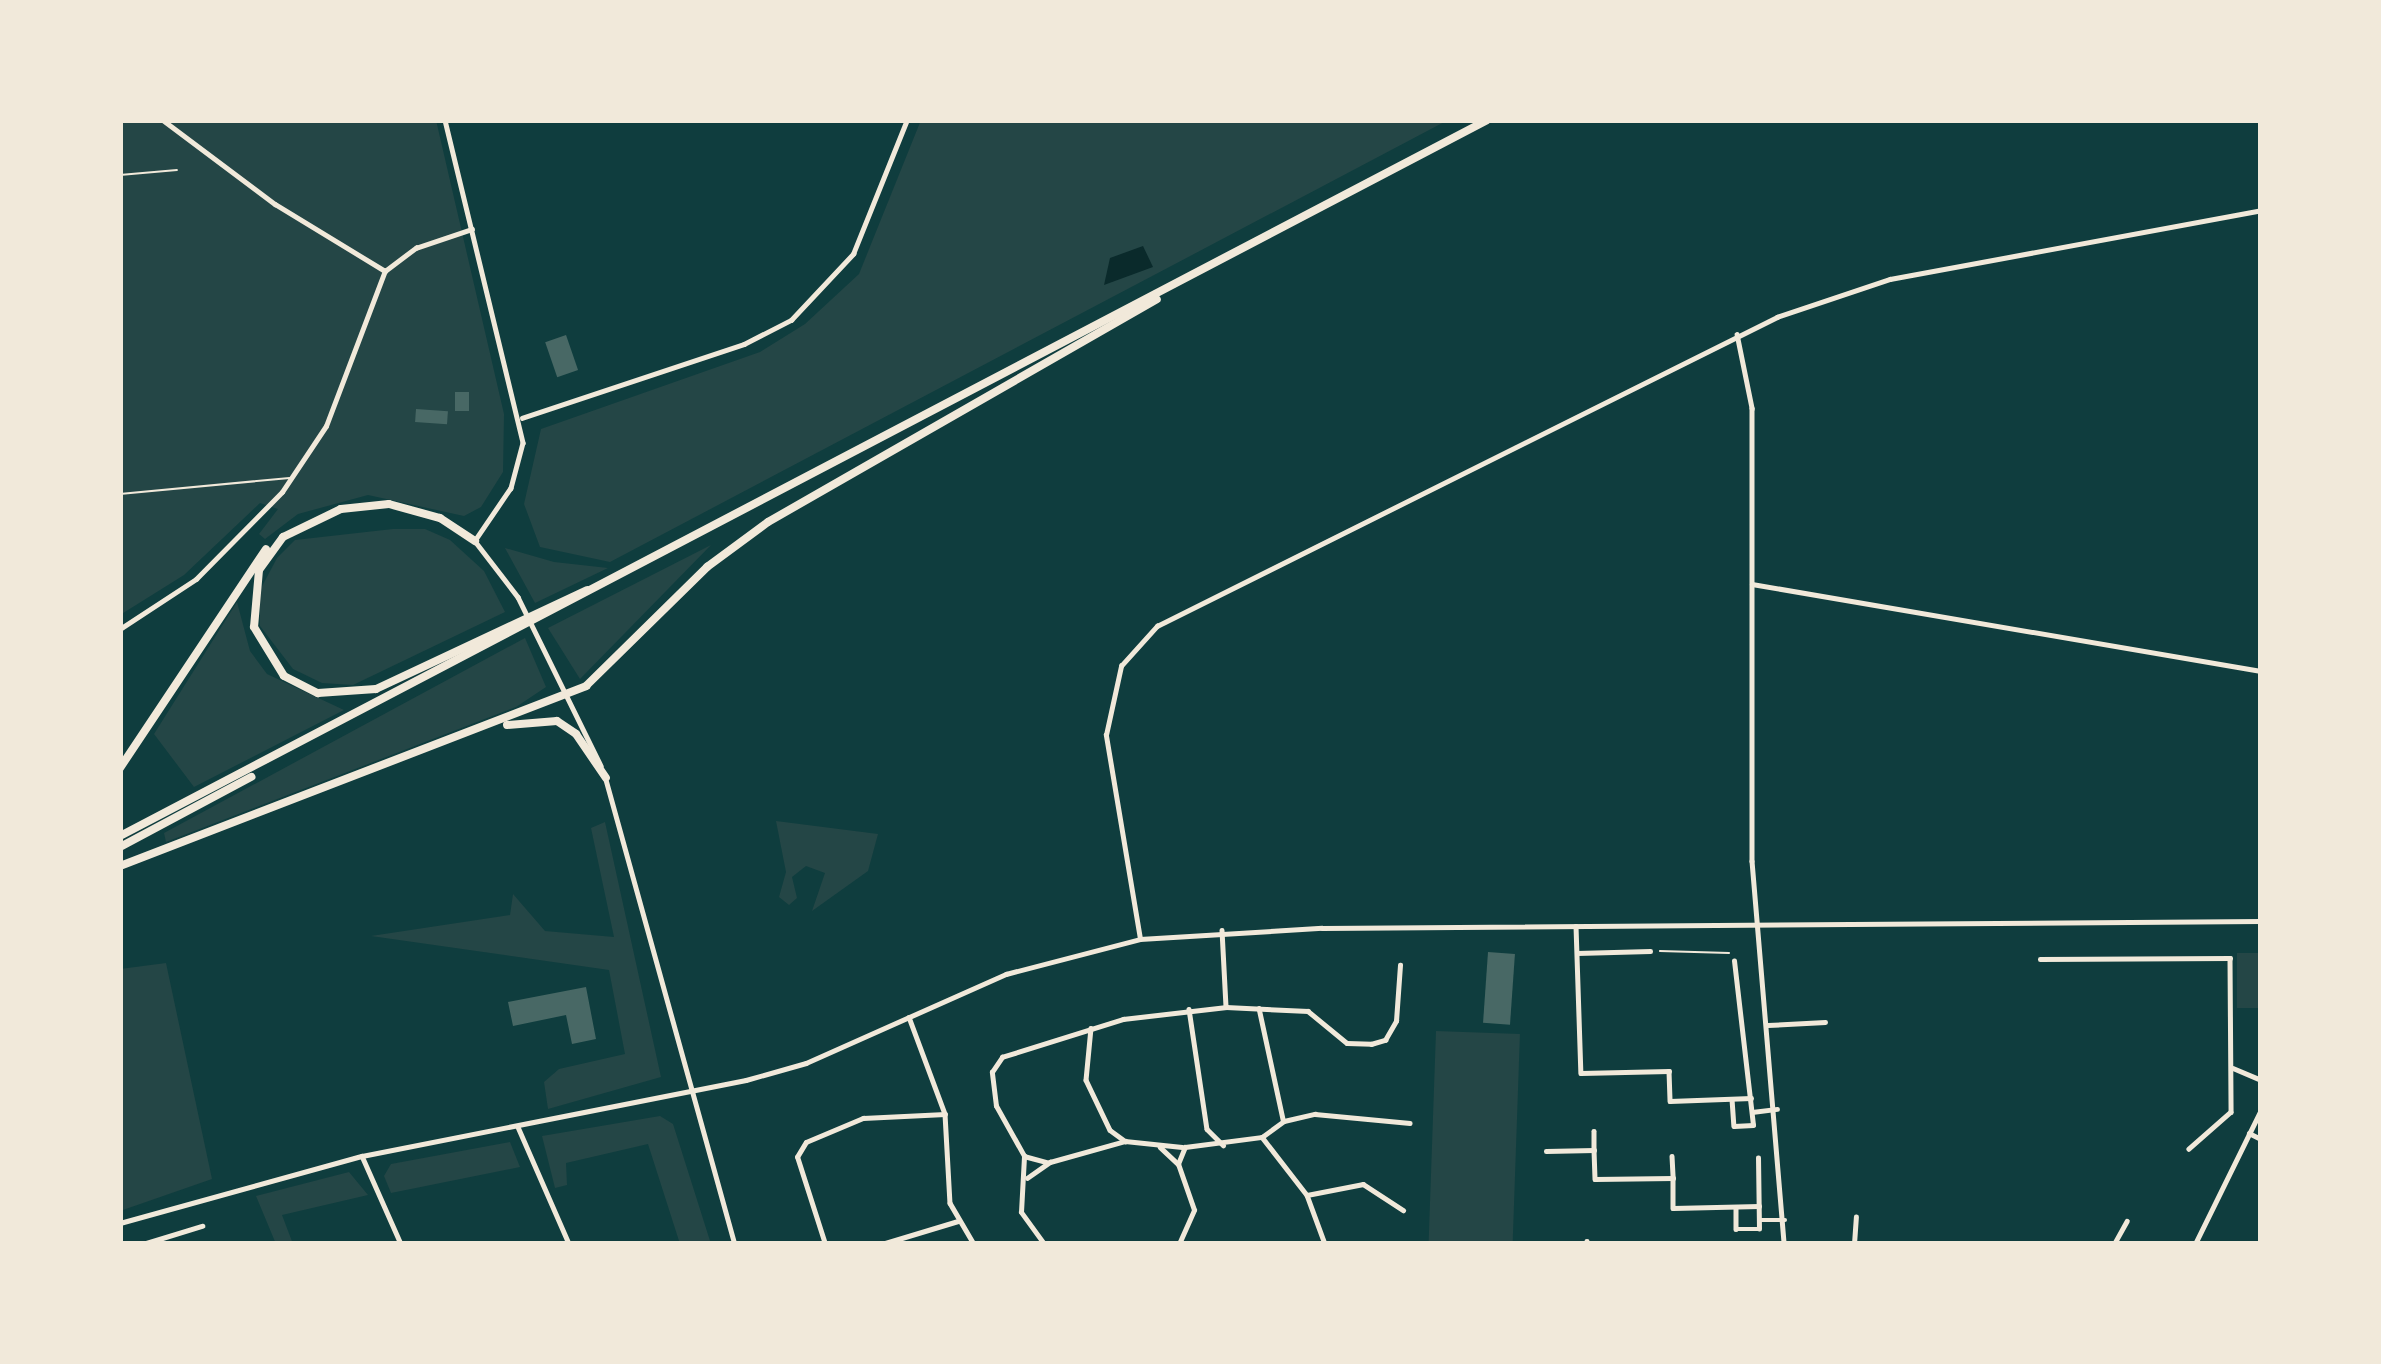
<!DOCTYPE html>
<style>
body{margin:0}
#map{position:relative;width:2381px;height:1364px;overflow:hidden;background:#0f3d3e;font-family:"IBM Plex Sans",sans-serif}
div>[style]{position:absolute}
.green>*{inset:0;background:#244646;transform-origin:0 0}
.water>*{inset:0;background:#0a2a2b}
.building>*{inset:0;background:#486865;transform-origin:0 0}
.path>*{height:1.5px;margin:-0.75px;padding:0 0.75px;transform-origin:0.75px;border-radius:0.75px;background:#f1e9da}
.service>*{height:1.5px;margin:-0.75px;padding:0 0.75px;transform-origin:0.75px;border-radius:0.75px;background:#f1e9da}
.minor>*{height:4.5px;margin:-2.25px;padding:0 2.25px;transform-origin:2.25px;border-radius:2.25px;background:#f1e9da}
.tertiary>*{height:4.5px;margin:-2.25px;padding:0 2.25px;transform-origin:2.25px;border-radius:2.25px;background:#f1e9da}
.trunk>*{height:8px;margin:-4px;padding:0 4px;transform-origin:4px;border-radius:4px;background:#f1e9da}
span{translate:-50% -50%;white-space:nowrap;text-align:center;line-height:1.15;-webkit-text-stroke:9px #f1e9da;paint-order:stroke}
.frame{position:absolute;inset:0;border:123px solid #f1e9da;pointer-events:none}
</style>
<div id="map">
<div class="green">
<i style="clip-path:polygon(120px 120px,436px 120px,504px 414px,503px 472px,481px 507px,464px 516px,368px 495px,298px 514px,265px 539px,259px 534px,278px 509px,260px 503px,184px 575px,120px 615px)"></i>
<i style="clip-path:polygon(921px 120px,1448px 120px,610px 562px,540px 547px,524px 504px,541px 429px,760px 352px,805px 324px,859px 274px)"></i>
<i style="clip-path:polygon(393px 529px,425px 529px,450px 540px,484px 571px,505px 612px,353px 685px,322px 683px,293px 669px,260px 626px,260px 590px,277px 558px,295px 540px)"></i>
<i style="clip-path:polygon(711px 545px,580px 679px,548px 628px)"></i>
<i style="clip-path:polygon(505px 548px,554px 562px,608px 568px,535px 603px)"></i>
<i style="clip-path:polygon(237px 602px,250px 651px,267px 674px,344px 710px,194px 787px,154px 734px)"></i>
<i style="clip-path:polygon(525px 638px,546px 687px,516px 707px,166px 842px,164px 833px)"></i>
<i style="clip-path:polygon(776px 821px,878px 834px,868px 871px,812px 911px,825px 873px,806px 866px,792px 877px,797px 898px,789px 905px,779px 897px,786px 872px)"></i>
<i style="clip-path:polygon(605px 822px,661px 1077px,548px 1109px,544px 1082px,559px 1069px,625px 1054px,609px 970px,371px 936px,510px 915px,513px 894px,545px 931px,614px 937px,591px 828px)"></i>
<i style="left:2237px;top:953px;width:24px;height:55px"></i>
<i style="clip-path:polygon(166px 963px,212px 1179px,120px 1211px,120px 969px)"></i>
<i style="left:1436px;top:1031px;width:84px;height:214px;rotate:2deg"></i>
<i style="clip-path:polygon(660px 1116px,673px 1124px,711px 1244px,680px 1244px,648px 1144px,566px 1163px,567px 1185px,555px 1188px,542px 1136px)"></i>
<i style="clip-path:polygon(510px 1142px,520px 1167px,391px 1193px,384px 1176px,391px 1164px)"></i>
<i style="clip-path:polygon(349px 1172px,368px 1195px,282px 1215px,293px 1244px,276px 1244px,256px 1196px)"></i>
</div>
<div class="water">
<i style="clip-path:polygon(1143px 246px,1153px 267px,1104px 285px,1110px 258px)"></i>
</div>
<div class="building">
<i style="left:566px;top:335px;width:37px;height:22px;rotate:71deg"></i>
<i style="left:455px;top:392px;width:14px;height:19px"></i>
<i style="left:416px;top:409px;width:32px;height:13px;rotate:4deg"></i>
<i style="left:1488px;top:952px;width:27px;height:71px;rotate:4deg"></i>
<i style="clip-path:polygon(586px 987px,596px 1039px,572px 1044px,566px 1015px,513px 1026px,508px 1002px)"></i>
</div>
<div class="path">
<i style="left:1660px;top:951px;width:69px;rotate:1.7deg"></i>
</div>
<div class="service">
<i style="left:120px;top:175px;width:57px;rotate:-5deg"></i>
<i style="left:120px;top:494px;width:170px;rotate:-5.4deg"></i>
</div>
<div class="minor">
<i style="left:163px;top:120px;width:140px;rotate:36.9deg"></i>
<i style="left:275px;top:204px;width:129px;rotate:31.3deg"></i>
<i style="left:1752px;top:584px;width:516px;rotate:9.7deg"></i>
<i style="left:1576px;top:926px;width:147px;rotate:88.1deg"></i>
<i style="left:1581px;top:1073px;width:88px;rotate:-1.3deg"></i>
<i style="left:1669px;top:1071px;width:30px;rotate:88deg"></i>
<i style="left:1670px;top:1101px;width:81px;rotate:-2.1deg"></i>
<i style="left:1222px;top:930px;width:77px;rotate:87deg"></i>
<i style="left:1577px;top:953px;width:73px;rotate:-1.6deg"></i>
<i style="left:2040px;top:959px;width:190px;rotate:-0.3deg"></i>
<i style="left:2230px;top:958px;width:154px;rotate:89.6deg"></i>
<i style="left:2231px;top:1112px;width:56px;rotate:138.6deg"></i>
<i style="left:1259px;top:1008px;width:114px;rotate:77.8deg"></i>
<i style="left:1189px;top:1009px;width:121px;rotate:81.5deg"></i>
<i style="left:1207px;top:1129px;width:23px;rotate:45deg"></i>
<i style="left:909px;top:1017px;width:103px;rotate:69.6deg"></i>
<i style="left:945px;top:1114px;width:89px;rotate:86.8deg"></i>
<i style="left:950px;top:1203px;width:48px;rotate:59.7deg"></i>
<i style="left:1768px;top:1025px;width:57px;rotate:-3deg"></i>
<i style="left:1091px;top:1028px;width:52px;rotate:95.5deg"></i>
<i style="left:1086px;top:1080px;width:55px;rotate:64.4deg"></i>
<i style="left:1110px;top:1130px;width:19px;rotate:36deg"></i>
<i style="left:1125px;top:1141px;width:57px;rotate:6deg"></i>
<i style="left:2233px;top:1068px;width:30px;rotate:23deg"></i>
<i style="left:1732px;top:1099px;width:27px;rotate:86deg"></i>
<i style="left:1734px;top:1126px;width:19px;rotate:-3deg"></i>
<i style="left:1753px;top:1125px;width:165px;rotate:-96.6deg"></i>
<i style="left:1752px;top:1112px;width:25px;rotate:-7deg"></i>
<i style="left:518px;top:1127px;width:128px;rotate:66.4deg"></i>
<i style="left:1594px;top:1131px;width:19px;rotate:90deg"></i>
<i style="left:2249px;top:1133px;width:13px;rotate:27deg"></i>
<i style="left:1262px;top:1137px;width:73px;rotate:52.2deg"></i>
<i style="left:1307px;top:1195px;width:52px;rotate:69.8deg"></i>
<i style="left:1160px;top:1147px;width:25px;rotate:43deg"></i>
<i style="left:1546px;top:1151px;width:48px;rotate:-1.2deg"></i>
<i style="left:1594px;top:1150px;width:29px;rotate:88deg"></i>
<i style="left:1595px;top:1179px;width:78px;rotate:-0.7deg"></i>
<i style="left:1673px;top:1178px;width:30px;rotate:90deg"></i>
<i style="left:1673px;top:1208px;width:86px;rotate:-1.3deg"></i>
<i style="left:362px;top:1156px;width:96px;rotate:66.1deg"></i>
<i style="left:1024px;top:1156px;width:24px;rotate:15deg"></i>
<i style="left:1672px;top:1156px;width:22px;rotate:87deg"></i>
<i style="left:1027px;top:1178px;width:28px;rotate:-35deg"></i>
<i style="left:1050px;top:1162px;width:78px;rotate:-15.6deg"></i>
<i style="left:1307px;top:1195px;width:57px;rotate:-11.1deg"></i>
<i style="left:1363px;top:1184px;width:48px;rotate:33deg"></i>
<i style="left:1736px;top:1207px;width:22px;rotate:90deg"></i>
<i style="left:1736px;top:1229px;width:23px"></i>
<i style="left:1759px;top:1229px;width:71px;rotate:-90.8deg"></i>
<i style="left:1759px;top:1220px;width:26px"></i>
<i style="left:1587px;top:1241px;width:3px;rotate:90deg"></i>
<i style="left:143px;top:1244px;width:62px;rotate:-17deg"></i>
<i style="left:825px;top:1244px;width:91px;rotate:-107.8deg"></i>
<i style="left:797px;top:1157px;width:17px;rotate:-59deg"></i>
<i style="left:806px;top:1142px;width:62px;rotate:-22.8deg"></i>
<i style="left:863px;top:1118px;width:82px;rotate:-2.8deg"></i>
<i style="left:882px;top:1244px;width:79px;rotate:-16.8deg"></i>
<i style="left:1044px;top:1244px;width:39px;rotate:-126deg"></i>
<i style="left:1021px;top:1212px;width:56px;rotate:-86.9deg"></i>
<i style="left:1024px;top:1156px;width:57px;rotate:-119.2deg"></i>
<i style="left:996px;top:1106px;width:34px;rotate:-97deg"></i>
<i style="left:992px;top:1072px;width:18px;rotate:-56deg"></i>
<i style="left:1002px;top:1057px;width:127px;rotate:-17.4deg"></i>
<i style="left:1123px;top:1019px;width:104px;rotate:-6.6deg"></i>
<i style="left:1226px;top:1007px;width:82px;rotate:2.8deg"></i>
<i style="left:1308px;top:1011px;width:50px;rotate:39.4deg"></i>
<i style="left:1347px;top:1043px;width:24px;rotate:2deg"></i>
<i style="left:1371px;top:1044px;width:15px;rotate:-16deg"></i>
<i style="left:1385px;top:1040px;width:22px;rotate:-60deg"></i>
<i style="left:1396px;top:1021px;width:56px;rotate:-85.9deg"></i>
<i style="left:1179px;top:1244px;width:37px;rotate:-66deg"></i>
<i style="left:1194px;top:1210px;width:49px;rotate:-109.2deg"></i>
<i style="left:1178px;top:1164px;width:18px;rotate:-68deg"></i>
<i style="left:1185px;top:1147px;width:78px;rotate:-7.4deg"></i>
<i style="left:1262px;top:1137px;width:27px;rotate:-36deg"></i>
<i style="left:1284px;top:1121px;width:32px;rotate:-13deg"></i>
<i style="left:1315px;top:1114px;width:95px;rotate:5.4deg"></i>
<i style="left:1854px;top:1244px;width:27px;rotate:-86deg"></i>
<i style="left:2114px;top:1244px;width:26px;rotate:-61deg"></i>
</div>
<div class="tertiary">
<i style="left:445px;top:120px;width:332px;rotate:76.4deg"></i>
<i style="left:523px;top:443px;width:47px;rotate:104.9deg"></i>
<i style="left:511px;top:488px;width:64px;rotate:124.2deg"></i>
<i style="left:475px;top:541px;width:71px;rotate:52.5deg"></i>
<i style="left:518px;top:597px;width:188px;rotate:63.8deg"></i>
<i style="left:1737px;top:334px;width:76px;rotate:78.5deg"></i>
<i style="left:1752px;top:408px;width:453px;rotate:90deg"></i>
<i style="left:1752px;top:861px;width:384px;rotate:85.2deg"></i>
<i style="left:522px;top:418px;width:234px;rotate:-18.4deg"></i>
<i style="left:744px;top:344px;width:53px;rotate:-27.1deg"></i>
<i style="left:791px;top:320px;width:91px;rotate:-46.8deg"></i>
<i style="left:853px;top:254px;width:144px;rotate:-68.1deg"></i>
<i style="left:120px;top:629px;width:91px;rotate:-33.3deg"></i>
<i style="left:196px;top:579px;width:122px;rotate:-45.3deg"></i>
<i style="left:282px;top:492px;width:79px;rotate:-56.3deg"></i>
<i style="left:326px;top:426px;width:166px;rotate:-69.2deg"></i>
<i style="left:385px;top:271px;width:39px;rotate:-37deg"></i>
<i style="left:416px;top:248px;width:59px;rotate:-18.7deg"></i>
<i style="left:605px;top:776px;width:486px;rotate:74.5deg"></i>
<i style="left:1140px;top:939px;width:207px;rotate:-99.5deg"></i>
<i style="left:1106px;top:735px;width:71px;rotate:-77.7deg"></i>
<i style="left:1121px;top:666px;width:54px;rotate:-48deg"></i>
<i style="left:1157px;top:626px;width:693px;rotate:-26.49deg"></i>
<i style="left:1777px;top:317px;width:119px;rotate:-18.6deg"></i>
<i style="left:1890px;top:279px;width:377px;rotate:-10.5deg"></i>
<i style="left:120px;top:1223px;width:251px;rotate:-15.5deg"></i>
<i style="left:362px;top:1156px;width:391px;rotate:-11.2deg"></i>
<i style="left:746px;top:1080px;width:62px;rotate:-15.8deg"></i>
<i style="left:806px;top:1063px;width:219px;rotate:-24deg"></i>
<i style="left:1006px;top:974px;width:138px;rotate:-14.6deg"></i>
<i style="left:1140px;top:939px;width:182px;rotate:-3.5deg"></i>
<i style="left:1322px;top:928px;width:939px;rotate:-0.43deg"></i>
<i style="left:2195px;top:1244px;width:149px;rotate:-63.8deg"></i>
</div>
<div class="trunk">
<i style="left:283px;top:537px;width:41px;rotate:126deg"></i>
<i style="left:259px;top:570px;width:57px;rotate:95deg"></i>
<i style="left:254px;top:627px;width:57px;rotate:58.5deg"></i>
<i style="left:284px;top:676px;width:38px;rotate:27deg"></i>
<i style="left:318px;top:693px;width:58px;rotate:-3.9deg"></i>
<i style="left:376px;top:689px;width:233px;rotate:-25.1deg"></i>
<i style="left:283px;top:537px;width:64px;rotate:-25.8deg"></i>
<i style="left:341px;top:509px;width:48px;rotate:-5.9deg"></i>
<i style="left:389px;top:504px;width:53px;rotate:15.4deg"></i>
<i style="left:440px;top:518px;width:42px;rotate:33.3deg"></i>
<i style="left:507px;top:725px;width:50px;rotate:-4.6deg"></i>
<i style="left:557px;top:721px;width:23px;rotate:34deg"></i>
<i style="left:576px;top:734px;width:53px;rotate:55.7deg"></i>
<i style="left:120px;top:768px;width:263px;rotate:-56.3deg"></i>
<i style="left:120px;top:836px;width:1543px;rotate:-27.64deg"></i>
<i style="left:120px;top:847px;width:149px;rotate:-28.1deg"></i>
<i style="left:120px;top:866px;width:500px;rotate:-21.1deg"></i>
<i style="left:586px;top:686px;width:170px;rotate:-44.5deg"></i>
<i style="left:707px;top:567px;width:76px;rotate:-36.4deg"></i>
<i style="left:768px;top:522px;width:448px;rotate:-29.8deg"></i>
</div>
<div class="frame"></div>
</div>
